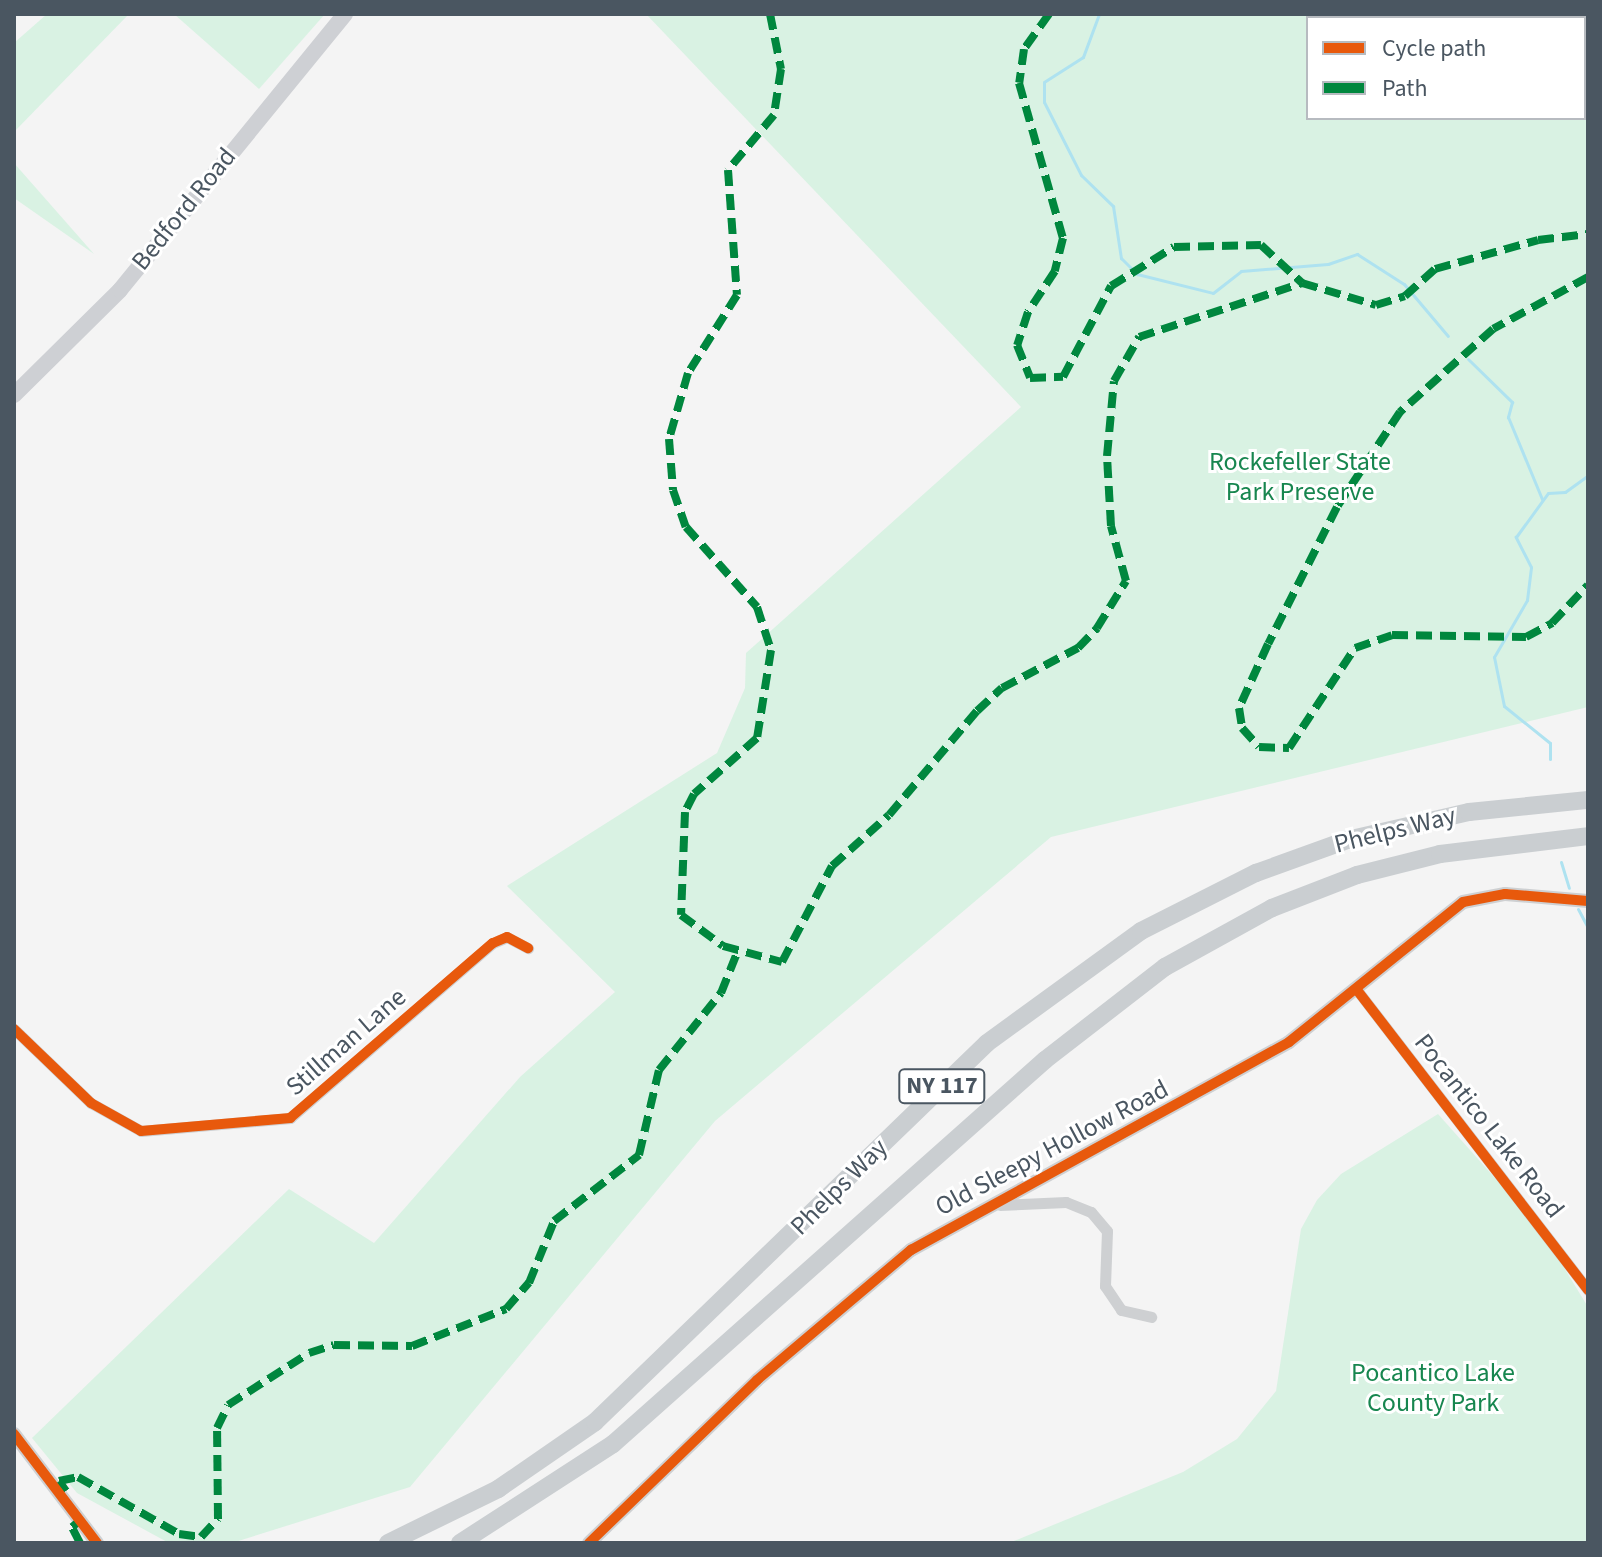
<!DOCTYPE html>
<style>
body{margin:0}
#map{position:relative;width:1602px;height:1557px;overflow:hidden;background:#f4f4f4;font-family:"Source Sans 3",sans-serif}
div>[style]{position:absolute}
.green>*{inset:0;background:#d9f2e3}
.stream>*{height:3px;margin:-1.5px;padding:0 1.5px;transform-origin:1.5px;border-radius:1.5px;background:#aee2f0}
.minor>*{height:11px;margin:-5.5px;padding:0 5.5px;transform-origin:5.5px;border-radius:5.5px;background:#ced0d2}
.tertiary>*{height:14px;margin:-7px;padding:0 7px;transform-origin:7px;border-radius:7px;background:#ced0d2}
.secondary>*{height:16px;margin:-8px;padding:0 8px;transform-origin:8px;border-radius:8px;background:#ced0d4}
.primary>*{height:18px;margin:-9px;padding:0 9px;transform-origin:9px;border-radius:9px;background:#caced1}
.quiet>*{height:8px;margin-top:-4px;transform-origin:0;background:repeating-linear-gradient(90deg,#00873e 0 16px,transparent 0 24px)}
.cycleway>*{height:10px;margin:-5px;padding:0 5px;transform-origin:5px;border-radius:5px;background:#e8590c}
span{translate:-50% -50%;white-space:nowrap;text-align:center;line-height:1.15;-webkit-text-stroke:6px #fff;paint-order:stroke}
.shield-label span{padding:2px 6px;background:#fff;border:2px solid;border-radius:6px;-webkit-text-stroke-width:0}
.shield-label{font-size:24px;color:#4a5661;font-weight:700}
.street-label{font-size:26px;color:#4a5661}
.park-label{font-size:26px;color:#17864f}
.frame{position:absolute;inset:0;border:16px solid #4a5661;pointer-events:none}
.legend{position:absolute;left:1306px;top:16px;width:280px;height:104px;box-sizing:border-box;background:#fff;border:2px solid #b7bbc0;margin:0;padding:10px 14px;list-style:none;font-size:24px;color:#4a5661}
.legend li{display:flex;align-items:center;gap:16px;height:40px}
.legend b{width:40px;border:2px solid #b7bbc0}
</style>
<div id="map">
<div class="green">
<i style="clip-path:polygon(47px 14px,129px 14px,14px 132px,14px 43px)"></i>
<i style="clip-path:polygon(174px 14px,325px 14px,259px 89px)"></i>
<i style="clip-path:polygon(evenodd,646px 14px,1588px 14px,1588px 707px,1051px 837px,715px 1121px,410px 1487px,232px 1543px,169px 1543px,77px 1493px,32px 1438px,289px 1189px,374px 1243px,520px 1077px,615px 992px,507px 886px,717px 753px,745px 688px,746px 653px,1021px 407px,646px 14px,1584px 18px,1584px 118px,1308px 118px,1308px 18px,1584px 18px)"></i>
<i style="clip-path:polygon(14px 163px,94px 254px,14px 198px)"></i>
<i style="clip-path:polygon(1438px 1114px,1541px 1230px,1588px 1307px,1588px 1543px,1009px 1543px,1183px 1472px,1237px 1439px,1276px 1391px,1301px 1229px,1317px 1200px,1341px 1174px)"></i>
</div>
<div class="stream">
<i style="left:1099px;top:14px;width:46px;rotate:110.4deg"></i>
<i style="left:1083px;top:57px;width:46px;rotate:147.3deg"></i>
<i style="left:1044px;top:82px;width:20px;rotate:90deg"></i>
<i style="left:1044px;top:102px;width:82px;rotate:63.1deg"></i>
<i style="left:1081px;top:175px;width:45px;rotate:44.1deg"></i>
<i style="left:1113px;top:206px;width:53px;rotate:81.3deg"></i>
<i style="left:1121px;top:258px;width:23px;rotate:45deg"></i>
<i style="left:1137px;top:274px;width:78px;rotate:14deg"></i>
<i style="left:1213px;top:293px;width:36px;rotate:-38deg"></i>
<i style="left:1241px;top:271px;width:87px;rotate:-4.6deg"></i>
<i style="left:1328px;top:264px;width:31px;rotate:-19deg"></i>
<i style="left:1357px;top:254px;width:56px;rotate:32.6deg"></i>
<i style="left:1404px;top:284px;width:68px;rotate:49.8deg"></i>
<i style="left:1468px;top:359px;width:62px;rotate:44.3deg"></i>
<i style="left:1512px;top:402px;width:16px;rotate:105deg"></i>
<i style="left:1508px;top:417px;width:89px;rotate:67.5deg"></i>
<i style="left:1550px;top:759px;width:16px;rotate:-90deg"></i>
<i style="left:1550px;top:743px;width:59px;rotate:-141.2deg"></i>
<i style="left:1504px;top:706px;width:50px;rotate:-101.5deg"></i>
<i style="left:1494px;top:657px;width:66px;rotate:-59.9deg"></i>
<i style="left:1527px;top:600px;width:33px;rotate:-83deg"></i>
<i style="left:1531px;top:567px;width:34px;rotate:-117deg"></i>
<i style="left:1516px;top:537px;width:54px;rotate:-54deg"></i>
<i style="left:1548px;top:493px;width:17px;rotate:-3deg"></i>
<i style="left:1565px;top:492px;width:29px;rotate:-36deg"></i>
<i style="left:1561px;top:862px;width:27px;rotate:73deg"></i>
<i style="left:1578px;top:909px;width:21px;rotate:62deg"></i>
<i style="left:1588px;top:928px;width:31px;rotate:90deg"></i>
</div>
<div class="minor">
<i style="left:1357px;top:990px;width:379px;rotate:52.4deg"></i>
<i style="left:14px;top:1029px;width:107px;rotate:43.9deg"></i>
<i style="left:91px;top:1103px;width:57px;rotate:29.2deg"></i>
<i style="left:141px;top:1131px;width:150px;rotate:-5deg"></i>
<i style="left:290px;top:1118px;width:268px;rotate:-40.8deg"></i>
<i style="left:493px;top:943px;width:15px;rotate:-23deg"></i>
<i style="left:507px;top:937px;width:24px;rotate:28deg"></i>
<i style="left:1000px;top:1205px;width:66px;rotate:-2.6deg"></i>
<i style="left:1066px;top:1202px;width:27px;rotate:22deg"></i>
<i style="left:1091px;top:1212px;width:25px;rotate:50deg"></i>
<i style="left:1107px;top:1231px;width:55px;rotate:92.1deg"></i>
<i style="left:1105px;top:1286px;width:29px;rotate:56deg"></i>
<i style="left:1121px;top:1310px;width:31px;rotate:13deg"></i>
</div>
<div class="tertiary">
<i style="left:14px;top:1434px;width:137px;rotate:52.7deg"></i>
<i style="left:589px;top:1543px;width:234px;rotate:-44.1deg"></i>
<i style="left:757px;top:1380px;width:202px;rotate:-40.2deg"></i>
<i style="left:911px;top:1250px;width:431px;rotate:-28.8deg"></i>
<i style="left:1289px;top:1042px;width:223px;rotate:-38.8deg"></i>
<i style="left:1463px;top:902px;width:43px;rotate:-10.8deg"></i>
<i style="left:1505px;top:894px;width:83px;rotate:4.8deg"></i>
</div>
<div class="secondary">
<i style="left:14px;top:395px;width:149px;rotate:-44.7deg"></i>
<i style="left:120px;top:290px;width:356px;rotate:-50.8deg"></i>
</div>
<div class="primary">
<i style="left:388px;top:1543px;width:123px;rotate:-26.1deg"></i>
<i style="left:498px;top:1489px;width:118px;rotate:-34.6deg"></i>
<i style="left:595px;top:1422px;width:545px;rotate:-44.03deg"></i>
<i style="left:987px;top:1043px;width:190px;rotate:-36deg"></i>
<i style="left:1141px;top:931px;width:129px;rotate:-26.8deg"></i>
<i style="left:1256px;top:873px;width:97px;rotate:-19.9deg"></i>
<i style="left:1347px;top:840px;width:125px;rotate:-12.9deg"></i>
<i style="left:1469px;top:812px;width:120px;rotate:-5.8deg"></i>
<i style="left:460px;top:1543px;width:182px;rotate:-32.9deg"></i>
<i style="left:613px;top:1444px;width:578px;rotate:-41.63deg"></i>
<i style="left:1045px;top:1060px;width:152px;rotate:-37.8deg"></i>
<i style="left:1165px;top:967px;width:122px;rotate:-28.9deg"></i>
<i style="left:1272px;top:908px;width:91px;rotate:-21.2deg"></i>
<i style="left:1357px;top:875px;width:86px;rotate:-14.2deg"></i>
<i style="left:1440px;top:854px;width:149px;rotate:-6.9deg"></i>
</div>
<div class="quiet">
<i style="left:770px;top:14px;width:56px;rotate:78.7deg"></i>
<i style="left:781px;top:69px;width:47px;rotate:98.7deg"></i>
<i style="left:774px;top:115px;width:72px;rotate:129.9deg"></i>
<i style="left:728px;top:170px;width:125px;rotate:85.9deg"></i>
<i style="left:737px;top:295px;width:92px;rotate:122.1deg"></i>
<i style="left:688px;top:373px;width:69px;rotate:106.1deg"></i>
<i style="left:669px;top:439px;width:51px;rotate:85.5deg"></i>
<i style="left:673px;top:490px;width:39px;rotate:71deg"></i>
<i style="left:686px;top:527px;width:107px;rotate:48.4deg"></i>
<i style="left:757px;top:607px;width:45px;rotate:72deg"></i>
<i style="left:771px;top:650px;width:89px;rotate:99deg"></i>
<i style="left:757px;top:738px;width:84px;rotate:138.4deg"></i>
<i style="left:694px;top:794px;width:20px;rotate:117deg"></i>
<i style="left:685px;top:812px;width:103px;rotate:92.2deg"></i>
<i style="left:681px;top:915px;width:52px;rotate:36.4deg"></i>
<i style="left:723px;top:946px;width:61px;rotate:15.2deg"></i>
<i style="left:782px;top:962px;width:108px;rotate:-62.5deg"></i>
<i style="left:832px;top:866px;width:76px;rotate:-41.8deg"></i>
<i style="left:889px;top:815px;width:136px;rotate:-49.8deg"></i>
<i style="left:977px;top:711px;width:34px;rotate:-43deg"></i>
<i style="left:1002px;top:688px;width:86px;rotate:-27.8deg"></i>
<i style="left:1078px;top:648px;width:28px;rotate:-46deg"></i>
<i style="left:1097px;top:628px;width:55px;rotate:-58.3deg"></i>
<i style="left:1126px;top:581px;width:57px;rotate:-105.3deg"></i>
<i style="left:1111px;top:526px;width:70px;rotate:-93.3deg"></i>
<i style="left:1107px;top:456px;width:75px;rotate:-84.7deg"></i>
<i style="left:1114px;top:381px;width:51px;rotate:-60.4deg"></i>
<i style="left:1139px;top:337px;width:172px;rotate:-18.3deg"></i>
<i style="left:1049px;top:14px;width:43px;rotate:125.5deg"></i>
<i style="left:1024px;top:49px;width:34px;rotate:98deg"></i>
<i style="left:1019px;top:83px;width:161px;rotate:74.2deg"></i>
<i style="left:1063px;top:238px;width:34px;rotate:104deg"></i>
<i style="left:1055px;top:271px;width:49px;rotate:123.4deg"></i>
<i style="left:1028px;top:312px;width:35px;rotate:108deg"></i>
<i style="left:1017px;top:345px;width:35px;rotate:68deg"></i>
<i style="left:1030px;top:378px;width:33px;rotate:-2deg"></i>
<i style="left:1063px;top:377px;width:103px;rotate:-62.2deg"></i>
<i style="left:1111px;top:286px;width:74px;rotate:-31.8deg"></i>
<i style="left:1174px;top:247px;width:87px;rotate:-1.3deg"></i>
<i style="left:1261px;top:245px;width:56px;rotate:42.8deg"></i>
<i style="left:1302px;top:283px;width:77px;rotate:16.6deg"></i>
<i style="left:1376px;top:305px;width:30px;rotate:-17deg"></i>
<i style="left:1405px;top:296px;width:40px;rotate:-42deg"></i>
<i style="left:1435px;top:269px;width:107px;rotate:-15.7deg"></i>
<i style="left:1538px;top:240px;width:50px;rotate:-6.8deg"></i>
<i style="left:1588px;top:277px;width:108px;rotate:151.3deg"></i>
<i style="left:1493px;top:329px;width:125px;rotate:138.3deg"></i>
<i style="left:1400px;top:412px;width:114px;rotate:123.6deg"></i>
<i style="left:1337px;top:507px;width:153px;rotate:116.7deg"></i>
<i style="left:1268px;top:644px;width:70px;rotate:114.4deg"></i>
<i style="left:1239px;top:708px;width:20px;rotate:81deg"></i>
<i style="left:1242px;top:728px;width:25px;rotate:48deg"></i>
<i style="left:1259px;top:747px;width:30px;rotate:2deg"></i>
<i style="left:1289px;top:748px;width:120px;rotate:-56.6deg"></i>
<i style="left:1355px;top:648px;width:39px;rotate:-19deg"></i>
<i style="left:1392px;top:635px;width:134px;rotate:0.9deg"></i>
<i style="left:1526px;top:637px;width:30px;rotate:-28deg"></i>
<i style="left:1552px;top:623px;width:52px;rotate:-46.5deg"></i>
<i style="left:66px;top:1491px;width:12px;rotate:-125deg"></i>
<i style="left:59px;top:1481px;width:19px;rotate:-12deg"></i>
<i style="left:78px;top:1477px;width:116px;rotate:29.4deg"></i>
<i style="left:179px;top:1534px;width:22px;rotate:8deg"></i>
<i style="left:201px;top:1537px;width:25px;rotate:-47deg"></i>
<i style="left:218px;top:1519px;width:91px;rotate:-90.6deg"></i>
<i style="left:217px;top:1428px;width:25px;rotate:-64deg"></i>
<i style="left:228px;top:1405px;width:96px;rotate:-32.7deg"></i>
<i style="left:309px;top:1353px;width:26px;rotate:-18deg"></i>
<i style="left:334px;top:1345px;width:78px;rotate:0.7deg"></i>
<i style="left:412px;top:1346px;width:101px;rotate:-21.5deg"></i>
<i style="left:506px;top:1309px;width:35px;rotate:-49deg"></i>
<i style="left:529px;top:1283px;width:67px;rotate:-68deg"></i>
<i style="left:554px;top:1221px;width:108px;rotate:-37.8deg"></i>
<i style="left:639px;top:1155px;width:87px;rotate:-76.8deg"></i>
<i style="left:659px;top:1070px;width:99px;rotate:-51.2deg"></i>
<i style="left:721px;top:993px;width:43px;rotate:-68.2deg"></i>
<i style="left:80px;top:1543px;width:18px;rotate:-117deg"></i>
<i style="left:72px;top:1527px;width:14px;rotate:-39deg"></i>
</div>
<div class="cycleway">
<i style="left:1357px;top:990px;width:379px;rotate:52.4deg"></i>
<i style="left:14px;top:1029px;width:107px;rotate:43.9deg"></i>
<i style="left:91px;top:1103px;width:57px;rotate:29.2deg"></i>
<i style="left:141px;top:1131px;width:150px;rotate:-5deg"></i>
<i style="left:290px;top:1118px;width:268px;rotate:-40.8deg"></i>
<i style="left:493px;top:943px;width:15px;rotate:-23deg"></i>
<i style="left:507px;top:937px;width:24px;rotate:28deg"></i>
<i style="left:14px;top:1434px;width:137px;rotate:52.7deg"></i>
<i style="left:589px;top:1543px;width:234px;rotate:-44.1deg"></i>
<i style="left:757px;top:1380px;width:202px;rotate:-40.2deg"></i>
<i style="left:911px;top:1250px;width:431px;rotate:-28.8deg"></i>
<i style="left:1289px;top:1042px;width:223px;rotate:-38.8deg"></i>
<i style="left:1463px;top:902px;width:43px;rotate:-10.8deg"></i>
<i style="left:1505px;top:894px;width:83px;rotate:4.8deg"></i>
</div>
<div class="shield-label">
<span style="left:942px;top:1086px">NY 117</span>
</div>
<div class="street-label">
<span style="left:184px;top:209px;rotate:-51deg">Bedford Road</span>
<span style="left:1395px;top:830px;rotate:-14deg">Phelps Way</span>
<span style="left:346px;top:1042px;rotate:-41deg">Stillman Lane</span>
<span style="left:1489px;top:1126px;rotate:52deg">Pocantico Lake Road</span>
<span style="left:1052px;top:1148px;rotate:-28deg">Old Sleepy Hollow Road</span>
<span style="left:839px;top:1187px;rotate:-45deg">Phelps Way</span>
</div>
<div class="park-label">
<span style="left:1300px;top:477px">Rockefeller State<br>Park Preserve</span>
<span style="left:1433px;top:1388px">Pocantico Lake<br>County Park</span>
</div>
<div class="frame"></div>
<ul class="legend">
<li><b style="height:10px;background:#e8590c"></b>Cycle path</li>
<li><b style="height:10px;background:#00873e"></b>Path</li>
</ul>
</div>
